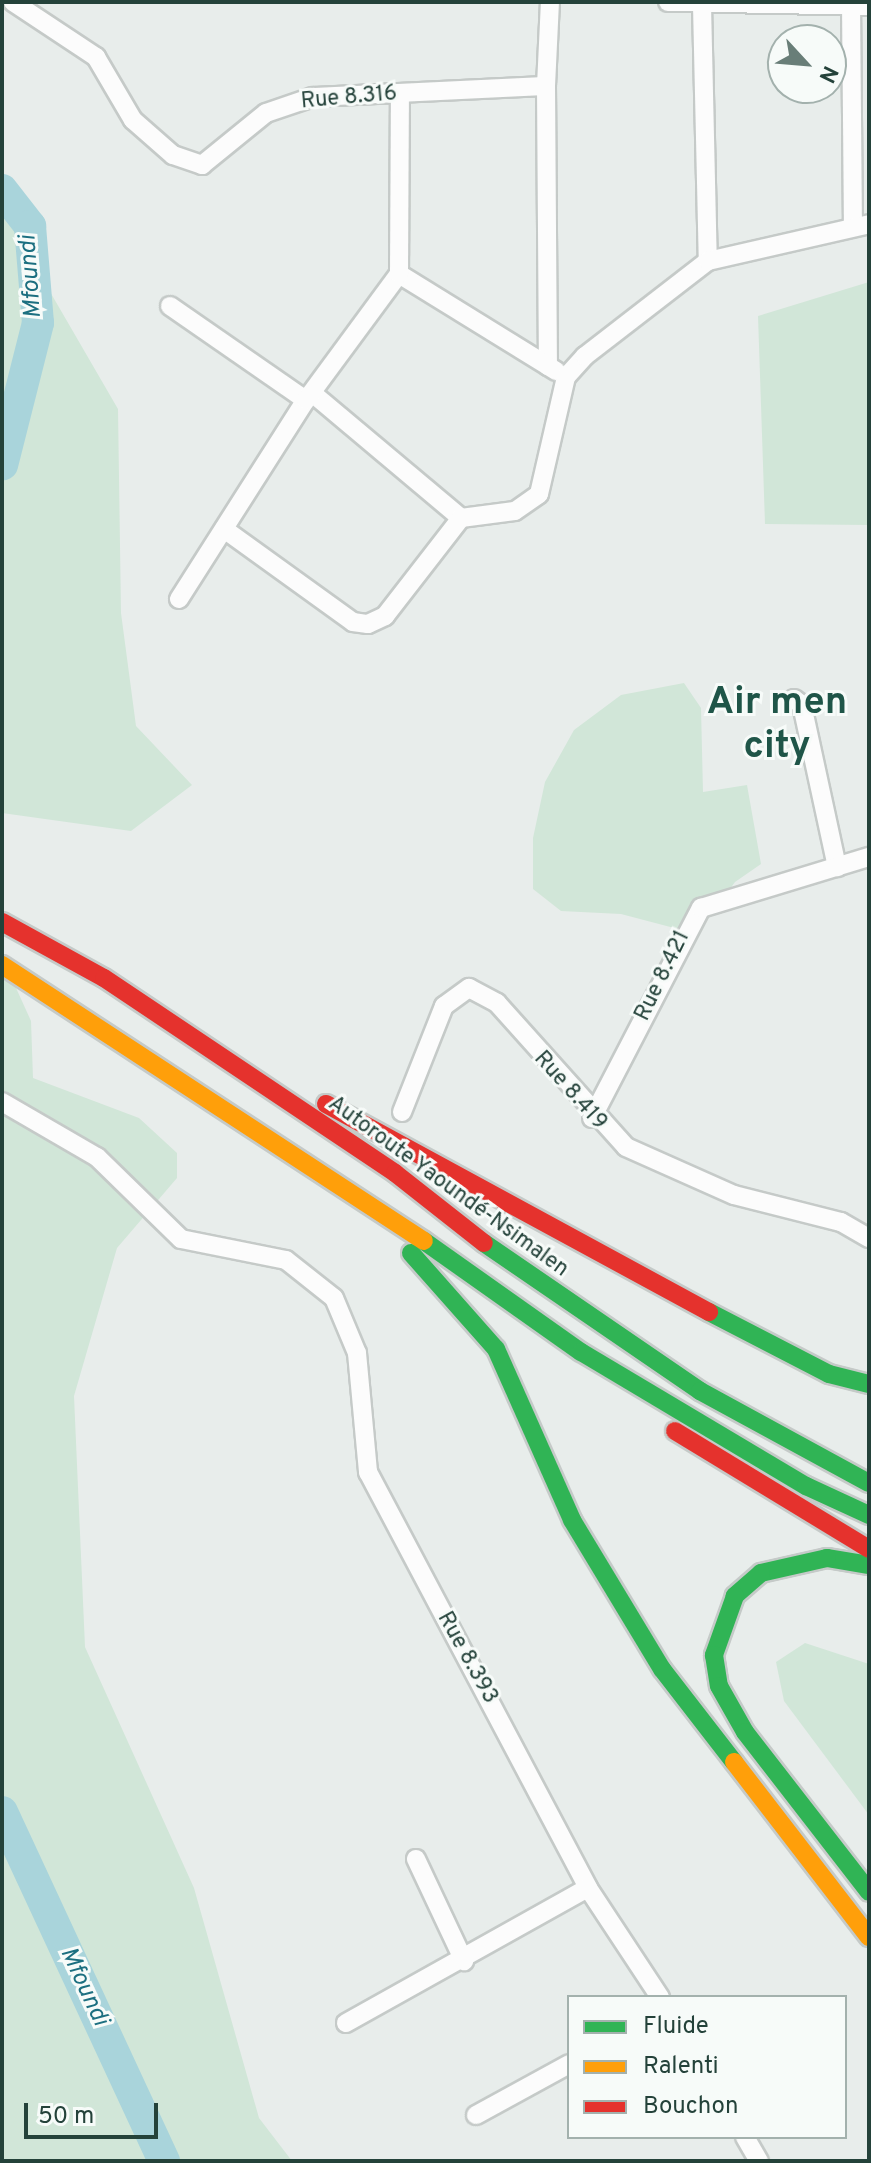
<!DOCTYPE html>
<meta charset="utf-8">
<style>
body{margin:0}
#map{position:relative;width:871px;height:2163px;overflow:hidden;background:#e8edeb;font-family:Overpass,sans-serif}
div>[style]{position:absolute}
.green>*{inset:0;background:#d1e6d8}
.river>*{height:32px;margin:-16px;padding:0 16px;transform-origin:16px;border-radius:16px;background:#a9d4db}
.roads{filter:drop-shadow(2px 0 #c5cac8) drop-shadow(-2px 0 #c5cac8) drop-shadow(0 2px #c5cac8) drop-shadow(0 -2px #c5cac8)}
.street>*{height:18px;margin:-9px;padding:0 9px;transform-origin:9px;border-radius:9px;background:#fcfcfc}
.fast>*{height:18px;margin:-9px;padding:0 9px;transform-origin:9px;border-radius:9px;background:#30b455}
.slow>*{height:18px;margin:-9px;padding:0 9px;transform-origin:9px;border-radius:9px;background:#ff9f0a}
.jam>*{height:18px;margin:-9px;padding:0 9px;transform-origin:9px;border-radius:9px;background:#e5322d}
span{translate:-50% -50%;white-space:nowrap;text-align:center;line-height:1.15;-webkit-text-stroke:6px #f7fbf9;paint-order:stroke}
.street-label{font-size:22px;color:#24423a}
.water-label{font-size:24px;color:#1c6f80;font-style:italic}
.town-label{font-size:38px;color:#1f5548;font-weight:700}
.frame{position:absolute;inset:0;border:4px solid #24423a;pointer-events:none}
.legend{position:absolute;left:567px;top:1995px;width:280px;height:144px;box-sizing:border-box;background:#f7fbf9;border:2px solid #a3b1ad;margin:0;padding:10px 14px;list-style:none;font-size:24px;color:#24423a}
.legend li{display:flex;align-items:center;gap:16px;height:40px}
.legend b{width:40px;border:2px solid #a3b1ad}
.north{position:absolute;left:767px;top:24px;width:80px;height:80px;box-sizing:border-box;background:#f7fbf9;border:2px solid #a3b1ad;border-radius:50%;rotate:116deg;font-size:22px;font-weight:700;line-height:32px;text-align:center;color:#24423a}
.north::after{content:'';display:block;margin:auto;width:28px;height:36px;background:#697e78;clip-path:polygon(50% 0,100% 100%,50% 72%,0 100%)}
.scale{position:absolute;left:24px;top:2103px;width:134px;height:36px;box-sizing:border-box;border:4px solid #24423a;border-top:0;padding-left:10px;font-size:24px;line-height:28px;white-space:nowrap;color:#24423a;-webkit-text-stroke:6px #f7fbf9;paint-order:stroke}
</style>
<div id="map">
<div class="green">
<i style="clip-path:polygon(2px 209px,118px 409px,121px 613px,136px 726px,192px 785px,131px 831px,2px 813px)"></i>
<i style="clip-path:polygon(869px 282px,869px 525px,765px 524px,758px 316px)"></i>
<i style="clip-path:polygon(684px 683px,701px 708px,703px 792px,747px 785px,761px 864px,735px 882px,697px 934px,621px 914px,561px 911px,533px 889px,533px 838px,545px 782px,574px 730px,621px 695px)"></i>
<i style="clip-path:polygon(2px 957px,31px 1021px,33px 1078px,139px 1118px,177px 1153px,177px 1178px,117px 1248px,74px 1396px,85px 1647px,194px 1888px,259px 2118px,292px 2161px,2px 2161px)"></i>
<i style="clip-path:polygon(805px 1643px,869px 1664px,869px 1815px,784px 1701px,776px 1662px)"></i>
</div>
<div class="river">
<i style="left:2px;top:190px;width:46px;rotate:52.1deg"></i>
<i style="left:30px;top:226px;width:97px;rotate:85.3deg"></i>
<i style="left:38px;top:323px;width:146px;rotate:104.2deg"></i>
<i style="left:2px;top:1812px;width:385px;rotate:65.1deg"></i>
</div>
<div class="roads">
<div class="street">
<i style="left:13px;top:2px;width:100px;rotate:33.5deg"></i>
<i style="left:96px;top:57px;width:73px;rotate:59.6deg"></i>
<i style="left:133px;top:120px;width:53px;rotate:41.2deg"></i>
<i style="left:173px;top:155px;width:31px;rotate:19deg"></i>
<i style="left:202px;top:165px;width:82px;rotate:-39.1deg"></i>
<i style="left:266px;top:113px;width:50px;rotate:-18.8deg"></i>
<i style="left:313px;top:97px;width:233px;rotate:-2.7deg"></i>
<i style="left:546px;top:86px;width:84px;rotate:-87.3deg"></i>
<i style="left:668px;top:2px;width:201px;rotate:1.1deg"></i>
<i style="left:851px;top:2px;width:224px;rotate:89.5deg"></i>
<i style="left:702px;top:5px;width:256px;rotate:88.7deg"></i>
<i style="left:546px;top:86px;width:280px;rotate:89.6deg"></i>
<i style="left:399px;top:274px;width:185px;rotate:31.7deg"></i>
<i style="left:170px;top:306px;width:165px;rotate:34.7deg"></i>
<i style="left:312px;top:393px;width:194px;rotate:40deg"></i>
<i style="left:224px;top:529px;width:159px;rotate:35.8deg"></i>
<i style="left:353px;top:622px;width:15px;rotate:8deg"></i>
<i style="left:368px;top:624px;width:19px;rotate:-25deg"></i>
<i style="left:385px;top:616px;width:124px;rotate:-52.2deg"></i>
<i style="left:461px;top:518px;width:54px;rotate:-7.4deg"></i>
<i style="left:515px;top:511px;width:29px;rotate:-35deg"></i>
<i style="left:539px;top:494px;width:120px;rotate:-77deg"></i>
<i style="left:566px;top:377px;width:28px;rotate:-48deg"></i>
<i style="left:585px;top:356px;width:155px;rotate:-37.7deg"></i>
<i style="left:708px;top:261px;width:165px;rotate:-12.9deg"></i>
<i style="left:179px;top:599px;width:236px;rotate:-57.5deg"></i>
<i style="left:306px;top:400px;width:157px;rotate:-53.6deg"></i>
<i style="left:399px;top:274px;width:181px;rotate:-89.7deg"></i>
<i style="left:794px;top:699px;width:10px;rotate:37deg"></i>
<i style="left:802px;top:705px;width:166px;rotate:77.8deg"></i>
<i style="left:2px;top:1102px;width:110px;rotate:30.1deg"></i>
<i style="left:97px;top:1157px;width:117px;rotate:44.3deg"></i>
<i style="left:181px;top:1239px;width:107px;rotate:11.3deg"></i>
<i style="left:286px;top:1260px;width:61px;rotate:38.4deg"></i>
<i style="left:334px;top:1298px;width:60px;rotate:67.3deg"></i>
<i style="left:357px;top:1353px;width:120px;rotate:84.7deg"></i>
<i style="left:368px;top:1472px;width:471px;rotate:62.1deg"></i>
<i style="left:588px;top:1888px;width:131px;rotate:56.6deg"></i>
<i style="left:402px;top:1112px;width:114px;rotate:-68.4deg"></i>
<i style="left:444px;top:1006px;width:31px;rotate:-36deg"></i>
<i style="left:469px;top:988px;width:32px;rotate:28deg"></i>
<i style="left:497px;top:1003px;width:193px;rotate:48.1deg"></i>
<i style="left:626px;top:1147px;width:118px;rotate:24deg"></i>
<i style="left:734px;top:1195px;width:110px;rotate:14.2deg"></i>
<i style="left:841px;top:1222px;width:32px;rotate:30deg"></i>
<i style="left:592px;top:1118px;width:237px;rotate:-62.6deg"></i>
<i style="left:701px;top:908px;width:176px;rotate:-16.9deg"></i>
<i style="left:416px;top:1859px;width:113px;rotate:64.8deg"></i>
<i style="left:346px;top:2023px;width:277px;rotate:-29.2deg"></i>
<i style="left:476px;top:2115px;width:106px;rotate:-28.7deg"></i>
<i style="left:745px;top:2137px;width:28px;rotate:60deg"></i>
</div>
<div class="fast">
<i style="left:424px;top:1241px;width:192px;rotate:35.3deg"></i>
<i style="left:581px;top:1352px;width:262px;rotate:30.8deg"></i>
<i style="left:806px;top:1486px;width:69px;rotate:24.7deg"></i>
<i style="left:484px;top:1243px;width:262px;rotate:34.4deg"></i>
<i style="left:700px;top:1391px;width:192px;rotate:28.6deg"></i>
<i style="left:411px;top:1253px;width:128px;rotate:48.5deg"></i>
<i style="left:496px;top:1349px;width:187px;rotate:66deg"></i>
<i style="left:572px;top:1520px;width:174px;rotate:58.9deg"></i>
<i style="left:662px;top:1669px;width:118px;rotate:52.3deg"></i>
<i style="left:709px;top:1312px;width:135px;rotate:27.3deg"></i>
<i style="left:829px;top:1374px;width:41px;rotate:14deg"></i>
<i style="left:869px;top:1565px;width:43px;rotate:-170.5deg"></i>
<i style="left:827px;top:1558px;width:68px;rotate:167.2deg"></i>
<i style="left:761px;top:1573px;width:35px;rotate:139deg"></i>
<i style="left:735px;top:1596px;width:63px;rotate:109.6deg"></i>
<i style="left:714px;top:1655px;width:31px;rotate:81deg"></i>
<i style="left:719px;top:1686px;width:53px;rotate:60.5deg"></i>
<i style="left:745px;top:1732px;width:202px;rotate:52.2deg"></i>
</div>
<div class="slow">
<i style="left:2px;top:965px;width:504px;rotate:33.19deg"></i>
<i style="left:734px;top:1762px;width:221px;rotate:52.4deg"></i>
</div>
<div class="jam">
<i style="left:2px;top:922px;width:116px;rotate:28.8deg"></i>
<i style="left:104px;top:978px;width:350px;rotate:33.8deg"></i>
<i style="left:395px;top:1173px;width:113px;rotate:38.2deg"></i>
<i style="left:326px;top:1104px;width:436px;rotate:28.5deg"></i>
<i style="left:675px;top:1431px;width:227px;rotate:31.3deg"></i>
</div>
</div>
<div class="street-label">
<span style="left:349px;top:98px;rotate:-5deg">Rue 8.316</span>
<span style="left:663px;top:976px;rotate:-64deg">Rue 8.421</span>
<span style="left:570px;top:1091px;rotate:48deg">Rue 8.419</span>
<span style="left:448px;top:1187px;rotate:36deg">Autoroute Yaoundé-Nsimalen</span>
<span style="left:467px;top:1658px;rotate:61deg">Rue 8.393</span>
</div>
<div class="water-label">
<span style="left:32px;top:277px;rotate:-94deg">Mfoundi</span>
<span style="left:83px;top:1987px;rotate:65deg">Mfoundi</span>
</div>
<div class="town-label">
<span style="left:777px;top:726px">Air men<br>city</span>
</div>
<div class="frame"></div>
<ul class="legend">
<li><b style="height:10px;background:#30b455"></b>Fluide</li>
<li><b style="height:10px;background:#ff9f0a"></b>Ralenti</li>
<li><b style="height:10px;background:#e5322d"></b>Bouchon</li>
</ul>
<div class="north">N</div>
<div class="scale">50 m</div>
</div>
